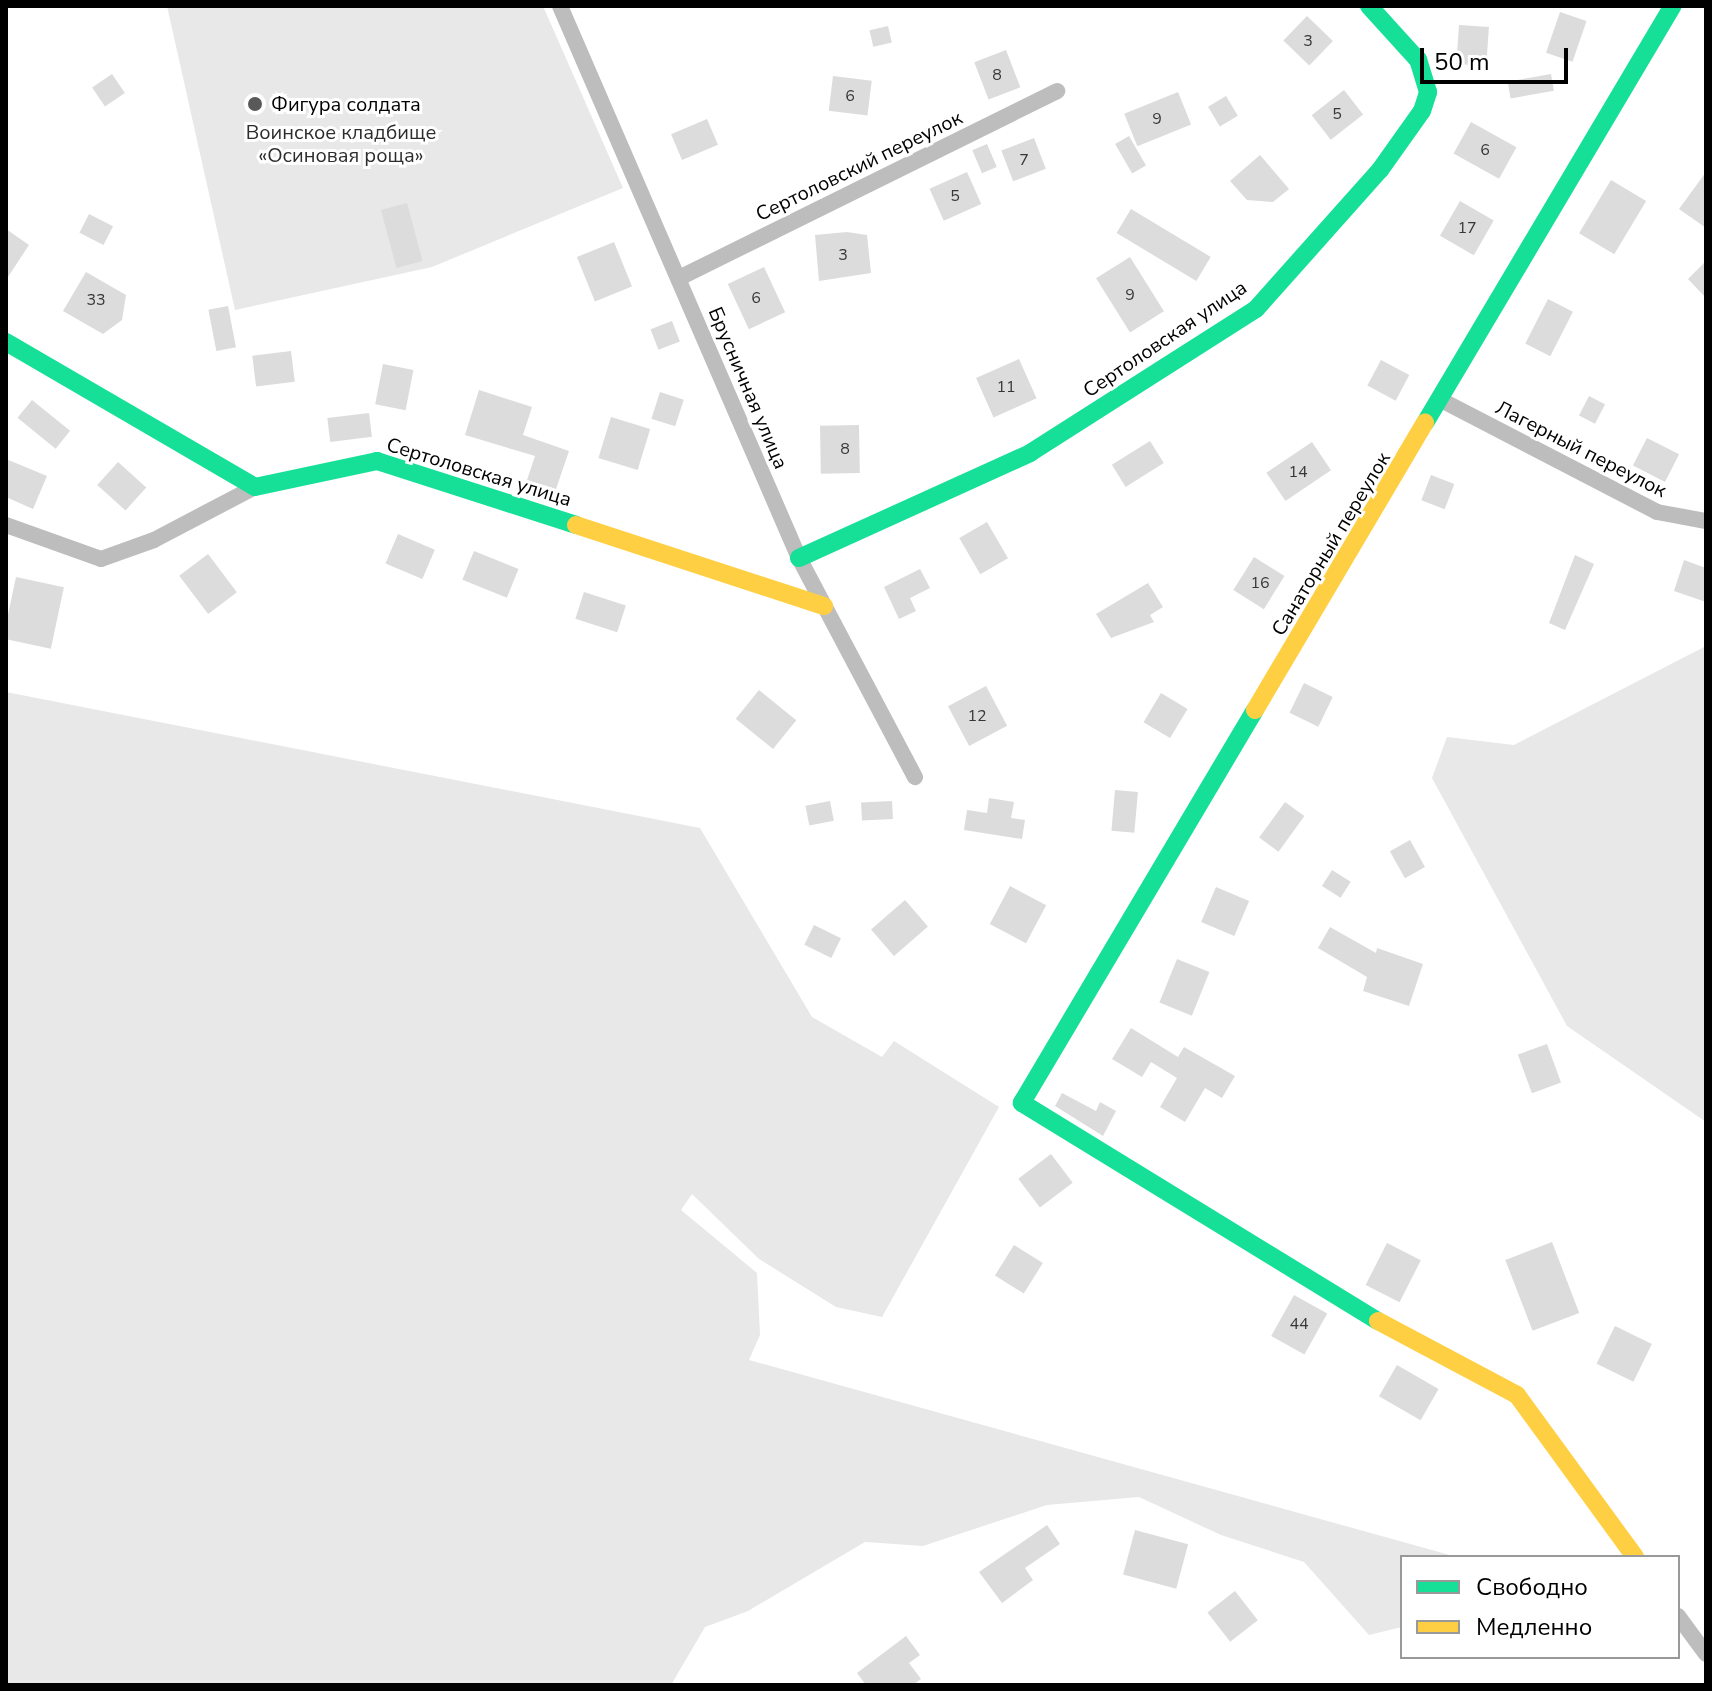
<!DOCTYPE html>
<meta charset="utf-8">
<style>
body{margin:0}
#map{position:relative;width:1712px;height:1691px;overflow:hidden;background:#fff;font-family:"Nunito Sans",sans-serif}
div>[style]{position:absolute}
.green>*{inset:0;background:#e8e8e8}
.building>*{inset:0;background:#dcdcdc;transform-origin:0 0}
.street>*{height:16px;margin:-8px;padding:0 8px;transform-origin:8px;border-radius:8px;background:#bdbdbd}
.fast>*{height:18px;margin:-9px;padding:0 9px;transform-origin:9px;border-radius:9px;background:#16e098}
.slow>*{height:18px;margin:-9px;padding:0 9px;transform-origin:9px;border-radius:9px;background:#ffcf43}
.dots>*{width:22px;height:22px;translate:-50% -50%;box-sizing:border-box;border:4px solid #fff;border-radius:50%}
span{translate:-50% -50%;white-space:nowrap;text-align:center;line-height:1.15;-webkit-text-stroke:6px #fff;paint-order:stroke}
.number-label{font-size:16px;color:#373737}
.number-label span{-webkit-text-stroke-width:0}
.poi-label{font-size:20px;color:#000}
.left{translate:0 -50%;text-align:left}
.park-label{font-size:20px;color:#2d2d2d}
.street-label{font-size:20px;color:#000}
.frame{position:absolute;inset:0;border:8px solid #000;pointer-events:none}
.legend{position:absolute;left:1400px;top:1555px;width:280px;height:104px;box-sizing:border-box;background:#fff;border:2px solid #999;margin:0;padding:10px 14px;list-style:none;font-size:24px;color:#000}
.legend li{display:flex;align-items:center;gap:16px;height:40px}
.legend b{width:40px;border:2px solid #999}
.scale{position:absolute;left:1420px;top:48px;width:148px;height:36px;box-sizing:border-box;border:4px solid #000;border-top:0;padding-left:10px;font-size:24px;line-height:28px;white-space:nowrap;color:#000;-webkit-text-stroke:6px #fff;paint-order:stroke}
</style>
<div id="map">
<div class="green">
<i style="clip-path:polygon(167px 6px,543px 6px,623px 188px,432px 267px,235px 310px)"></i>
<i style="clip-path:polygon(1706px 646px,1706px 1122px,1567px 1026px,1432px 778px,1447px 737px,1514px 745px)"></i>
<i style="clip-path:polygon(6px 692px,700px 828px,812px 1017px,882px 1057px,894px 1041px,999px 1107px,882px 1317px,836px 1307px,759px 1259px,692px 1194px,681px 1210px,757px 1273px,760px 1335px,749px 1360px,1457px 1557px,1402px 1557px,1402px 1627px,1369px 1635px,1304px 1562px,1221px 1535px,1139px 1497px,1047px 1505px,923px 1546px,865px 1542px,748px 1611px,705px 1627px,671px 1685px,6px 1685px)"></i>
</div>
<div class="building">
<i style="left:1560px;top:12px;width:28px;height:43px;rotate:19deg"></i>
<i style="left:1307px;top:16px;width:36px;height:34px;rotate:44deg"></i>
<i style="left:1459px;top:25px;width:30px;height:39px;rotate:4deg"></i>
<i style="left:888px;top:26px;width:17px;height:19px;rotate:77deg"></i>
<i style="left:1006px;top:50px;width:40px;height:34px;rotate:69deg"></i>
<i style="left:112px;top:74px;width:23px;height:24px;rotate:56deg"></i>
<i style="left:1551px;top:74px;width:17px;height:44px;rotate:80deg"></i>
<i style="left:833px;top:76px;width:39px;height:35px;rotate:7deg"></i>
<i style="left:1344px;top:90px;width:31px;height:41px;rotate:52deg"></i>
<i style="left:1178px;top:92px;width:35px;height:58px;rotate:68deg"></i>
<i style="left:1226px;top:96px;width:23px;height:21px;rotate:59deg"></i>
<i style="left:707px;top:119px;width:28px;height:39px;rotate:67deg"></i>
<i style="left:1471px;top:122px;width:52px;height:36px;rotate:29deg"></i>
<i style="left:1129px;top:136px;width:34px;height:16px;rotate:60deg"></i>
<i style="left:1034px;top:138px;width:33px;height:35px;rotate:69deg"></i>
<i style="left:987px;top:144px;width:25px;height:16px;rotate:67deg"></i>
<i style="clip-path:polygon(1260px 155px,1289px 189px,1273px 202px,1247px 200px,1230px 181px)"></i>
<i style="left:967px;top:172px;width:35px;height:41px;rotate:66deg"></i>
<i style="clip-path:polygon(1706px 172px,1706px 228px,1679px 209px)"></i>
<i style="left:1611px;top:180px;width:41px;height:62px;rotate:31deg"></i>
<i style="left:1460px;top:201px;width:39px;height:40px;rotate:30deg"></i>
<i style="left:407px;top:203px;width:60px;height:27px;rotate:75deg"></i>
<i style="left:1131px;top:209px;width:93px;height:28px;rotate:31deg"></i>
<i style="left:89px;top:214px;width:27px;height:21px;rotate:27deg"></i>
<i style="clip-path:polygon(6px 229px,29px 245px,6px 280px)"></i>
<i style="clip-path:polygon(847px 232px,867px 235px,871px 273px,819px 281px,815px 235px)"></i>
<i style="left:614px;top:242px;width:48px;height:40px;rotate:68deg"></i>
<i style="left:1130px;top:257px;width:64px;height:40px;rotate:58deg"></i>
<i style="clip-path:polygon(1706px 261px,1706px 298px,1688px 279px)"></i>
<i style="left:764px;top:267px;width:50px;height:40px;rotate:65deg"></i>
<i style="clip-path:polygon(86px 272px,126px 295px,122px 320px,103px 334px,63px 311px)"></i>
<i style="left:1548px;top:299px;width:28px;height:50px;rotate:27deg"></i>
<i style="left:228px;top:306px;width:42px;height:20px;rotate:79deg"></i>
<i style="left:672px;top:321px;width:22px;height:23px;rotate:69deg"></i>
<i style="left:291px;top:351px;width:31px;height:39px;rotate:83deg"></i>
<i style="left:1019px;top:359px;width:43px;height:47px;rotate:66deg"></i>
<i style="left:1381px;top:360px;width:32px;height:29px;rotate:28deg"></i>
<i style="left:383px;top:364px;width:31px;height:41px;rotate:11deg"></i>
<i style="clip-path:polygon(479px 390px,532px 407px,523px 435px,569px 451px,556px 489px,527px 480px,535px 456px,465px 435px)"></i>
<i style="left:660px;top:392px;width:25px;height:28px;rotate:18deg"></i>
<i style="left:1589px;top:396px;width:18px;height:22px;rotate:27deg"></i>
<i style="left:32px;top:400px;width:49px;height:23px;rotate:39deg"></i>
<i style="left:369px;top:413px;width:24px;height:42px;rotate:83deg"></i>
<i style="left:611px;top:417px;width:41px;height:43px;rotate:17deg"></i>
<i style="left:859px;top:425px;width:48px;height:39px;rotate:89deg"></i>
<i style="left:1647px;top:438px;width:36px;height:31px;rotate:27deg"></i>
<i style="left:1150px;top:441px;width:26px;height:45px;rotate:58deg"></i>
<i style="left:1312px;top:442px;width:34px;height:55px;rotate:56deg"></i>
<i style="clip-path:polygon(6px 459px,47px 476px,33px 509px,6px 497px)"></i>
<i style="left:118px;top:462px;width:38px;height:31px;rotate:42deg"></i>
<i style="left:1431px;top:475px;width:25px;height:27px;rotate:21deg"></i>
<i style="left:987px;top:522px;width:42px;height:32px;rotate:60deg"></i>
<i style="left:398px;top:534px;width:40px;height:32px;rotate:23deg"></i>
<i style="left:474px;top:551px;width:48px;height:31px;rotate:22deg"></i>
<i style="left:208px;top:554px;width:48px;height:36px;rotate:53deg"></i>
<i style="clip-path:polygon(1575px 555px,1594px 564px,1565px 630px,1549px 623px)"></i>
<i style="left:1254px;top:557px;width:36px;height:39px;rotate:32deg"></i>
<i style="clip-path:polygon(1684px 560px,1706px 568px,1706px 602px,1674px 591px)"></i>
<i style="clip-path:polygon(920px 569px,930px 588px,910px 598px,916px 611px,899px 619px,884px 587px)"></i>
<i style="left:16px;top:577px;width:49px;height:63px;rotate:12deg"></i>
<i style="clip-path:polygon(1148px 583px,1163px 607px,1150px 615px,1154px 622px,1111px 638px,1096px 614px)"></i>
<i style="left:584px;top:592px;width:44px;height:28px;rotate:18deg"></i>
<i style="left:1304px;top:683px;width:32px;height:33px;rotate:26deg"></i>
<i style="left:986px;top:686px;width:45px;height:43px;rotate:62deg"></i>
<i style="left:759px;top:690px;width:48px;height:37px;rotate:39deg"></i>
<i style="left:1161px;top:693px;width:31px;height:34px;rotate:31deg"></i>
<i style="left:1115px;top:790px;width:23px;height:41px;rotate:5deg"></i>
<i style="clip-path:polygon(989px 798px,1014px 802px,1011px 818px,1025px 820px,1022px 839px,964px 830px,967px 810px,987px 813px)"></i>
<i style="left:830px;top:801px;width:20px;height:25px;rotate:79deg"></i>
<i style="left:892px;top:801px;width:18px;height:31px;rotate:87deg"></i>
<i style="left:1285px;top:802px;width:24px;height:44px;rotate:36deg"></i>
<i style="left:1410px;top:840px;width:31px;height:23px;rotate:61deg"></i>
<i style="left:1332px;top:870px;width:22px;height:19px;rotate:32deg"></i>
<i style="left:1010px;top:886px;width:41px;height:43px;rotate:28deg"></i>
<i style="left:1216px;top:887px;width:36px;height:38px;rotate:23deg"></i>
<i style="left:905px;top:900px;width:35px;height:45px;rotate:49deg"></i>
<i style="left:814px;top:925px;width:30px;height:22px;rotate:26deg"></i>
<i style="clip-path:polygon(1330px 927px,1376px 953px,1377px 948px,1423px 964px,1409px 1006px,1363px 991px,1367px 977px,1318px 948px)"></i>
<i style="left:1177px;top:959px;width:35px;height:47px;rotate:22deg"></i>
<i style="clip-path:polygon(1131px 1028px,1178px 1057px,1184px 1047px,1235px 1076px,1222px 1098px,1205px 1088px,1185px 1122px,1160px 1107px,1177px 1078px,1151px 1062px,1142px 1077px,1112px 1059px)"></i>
<i style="left:1547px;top:1044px;width:41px;height:31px;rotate:70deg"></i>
<i style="clip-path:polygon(1062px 1093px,1096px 1111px,1100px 1102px,1116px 1111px,1103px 1136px,1055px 1106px)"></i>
<i style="left:1051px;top:1154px;width:36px;height:41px;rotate:53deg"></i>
<i style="left:1552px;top:1242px;width:76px;height:50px;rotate:69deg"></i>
<i style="left:1387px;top:1243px;width:38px;height:47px;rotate:27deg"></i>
<i style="left:1014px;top:1245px;width:34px;height:36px;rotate:32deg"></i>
<i style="left:1294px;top:1295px;width:38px;height:47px;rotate:29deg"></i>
<i style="left:1615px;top:1326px;width:41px;height:42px;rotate:26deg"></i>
<i style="left:1397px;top:1365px;width:48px;height:36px;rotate:30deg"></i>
<i style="clip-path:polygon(1047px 1525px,1060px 1544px,1025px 1568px,1033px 1580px,1002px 1603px,979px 1572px)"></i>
<i style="left:1135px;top:1530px;width:55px;height:46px;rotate:15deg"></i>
<i style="left:1235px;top:1591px;width:37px;height:35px;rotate:52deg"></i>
<i style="clip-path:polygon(906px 1636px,920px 1655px,909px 1663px,921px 1679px,913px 1685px,866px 1685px,857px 1673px)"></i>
</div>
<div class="street">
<i style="left:560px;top:6px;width:602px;rotate:66.59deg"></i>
<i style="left:799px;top:558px;width:248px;rotate:62.1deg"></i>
<i style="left:679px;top:278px;width:422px;rotate:-26.3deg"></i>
<i style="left:1443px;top:401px;width:241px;rotate:27.4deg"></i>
<i style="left:1657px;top:512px;width:50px;rotate:10.4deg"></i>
<i style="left:6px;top:525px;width:101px;rotate:19.7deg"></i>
<i style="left:101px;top:559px;width:56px;rotate:-19.7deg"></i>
<i style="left:154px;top:540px;width:114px;rotate:-27.7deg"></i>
<i style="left:1678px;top:1616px;width:47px;rotate:53.6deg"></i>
</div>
<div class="fast">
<i style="left:6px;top:342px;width:288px;rotate:30.2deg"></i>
<i style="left:255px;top:487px;width:125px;rotate:-12deg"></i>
<i style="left:377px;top:461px;width:209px;rotate:17.8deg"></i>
<i style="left:1425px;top:423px;width:485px;rotate:-59.3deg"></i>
<i style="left:799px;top:558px;width:254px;rotate:-24.4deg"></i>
<i style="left:1030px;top:453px;width:268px;rotate:-32.5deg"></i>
<i style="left:1256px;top:309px;width:186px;rotate:-48.3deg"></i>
<i style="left:1380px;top:170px;width:72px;rotate:-54.6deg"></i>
<i style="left:1422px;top:111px;width:20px;rotate:-72deg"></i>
<i style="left:1428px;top:92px;width:34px;rotate:-107deg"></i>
<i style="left:1418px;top:60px;width:73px;rotate:-132.2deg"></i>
<i style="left:1255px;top:710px;width:457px;rotate:120.7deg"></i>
<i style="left:1022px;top:1103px;width:417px;rotate:31.5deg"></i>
</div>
<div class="slow">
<i style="left:576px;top:525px;width:261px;rotate:18.1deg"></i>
<i style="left:1255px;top:710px;width:334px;rotate:-59.4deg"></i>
<i style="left:1378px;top:1321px;width:157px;rotate:28deg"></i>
<i style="left:1517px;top:1395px;width:200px;rotate:53.9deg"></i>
</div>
<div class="dots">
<i style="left:255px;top:104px;background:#595959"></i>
</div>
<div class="number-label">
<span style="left:1308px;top:41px">3</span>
<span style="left:997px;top:75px">8</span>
<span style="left:850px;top:96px">6</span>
<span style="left:1337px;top:114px">5</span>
<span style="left:1157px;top:119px">9</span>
<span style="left:1485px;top:150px">6</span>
<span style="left:1024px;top:160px">7</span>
<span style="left:955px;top:196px">5</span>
<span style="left:1467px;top:228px">17</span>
<span style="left:843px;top:255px">3</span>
<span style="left:1130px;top:295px">9</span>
<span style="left:756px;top:298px">6</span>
<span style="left:96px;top:300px">33</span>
<span style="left:1006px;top:387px">11</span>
<span style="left:845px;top:449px">8</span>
<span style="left:1298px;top:472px">14</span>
<span style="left:1260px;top:583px">16</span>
<span style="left:977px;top:716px">12</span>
<span style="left:1299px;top:1324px">44</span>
</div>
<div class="poi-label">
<span class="left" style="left:271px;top:104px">Фигура солдата</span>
</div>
<div class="park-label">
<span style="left:341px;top:144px">Воинское кладбище<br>«Осиновая роща»</span>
</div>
<div class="street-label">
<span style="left:859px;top:166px;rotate:-26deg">Сертоловский переулок</span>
<span style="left:1165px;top:339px;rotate:-34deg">Сертоловская улица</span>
<span style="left:748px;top:388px;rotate:67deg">Брусничная улица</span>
<span style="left:1581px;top:449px;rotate:27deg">Лагерный переулок</span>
<span style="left:479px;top:472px;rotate:17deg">Сертоловская улица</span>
<span style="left:1331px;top:544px;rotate:-59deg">Санаторный переулок</span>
</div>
<div class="frame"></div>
<ul class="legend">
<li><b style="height:10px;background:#16e098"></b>Свободно</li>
<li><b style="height:10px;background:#ffcf43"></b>Медленно</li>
</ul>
<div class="scale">50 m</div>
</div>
